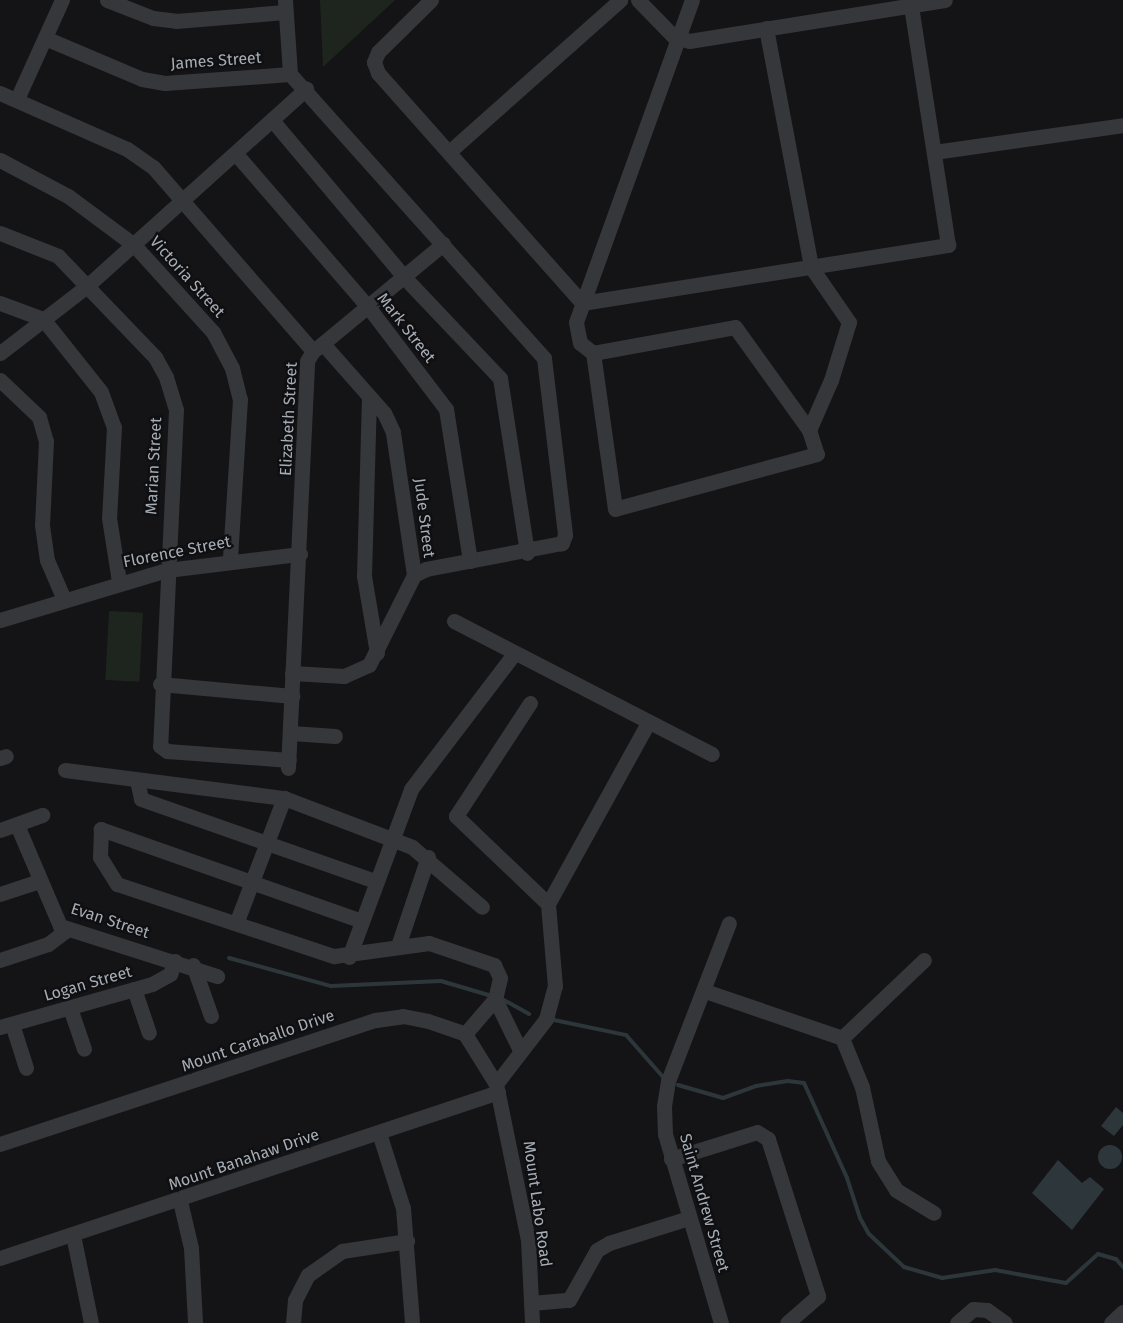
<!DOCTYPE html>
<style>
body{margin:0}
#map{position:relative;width:1123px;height:1323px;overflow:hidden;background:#141416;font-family:"Fira Sans",sans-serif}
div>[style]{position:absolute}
.green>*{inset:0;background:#1e251e;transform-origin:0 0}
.water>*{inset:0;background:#2d373b}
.round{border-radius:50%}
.stream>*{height:4px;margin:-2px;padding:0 2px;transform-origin:2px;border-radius:2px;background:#2d373b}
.minor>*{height:15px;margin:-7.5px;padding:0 7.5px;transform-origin:7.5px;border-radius:7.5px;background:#35373b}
span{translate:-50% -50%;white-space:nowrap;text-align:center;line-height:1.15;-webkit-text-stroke:4.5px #0f0f11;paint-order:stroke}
.street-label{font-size:16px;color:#a6adb6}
</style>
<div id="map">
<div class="green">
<i style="clip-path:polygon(320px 0,395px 0,323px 67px)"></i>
<i style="left:109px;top:611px;width:34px;height:69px;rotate:3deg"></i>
</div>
<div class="water">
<i style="clip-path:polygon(1116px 1107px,1123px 1113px,1123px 1125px,1114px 1136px,1101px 1126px)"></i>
<i class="round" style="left:1098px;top:1145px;width:24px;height:24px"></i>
<i style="clip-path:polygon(1058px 1160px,1082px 1183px,1090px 1177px,1104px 1189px,1072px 1230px,1032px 1193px)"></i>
</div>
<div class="stream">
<i style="left:229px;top:958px;width:106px;rotate:15.4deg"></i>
<i style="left:331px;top:986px;width:110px;rotate:-2.6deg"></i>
<i style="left:441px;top:981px;width:53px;rotate:16.4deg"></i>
<i style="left:502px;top:999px;width:31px;rotate:29deg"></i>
<i style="left:554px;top:1020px;width:74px;rotate:11.8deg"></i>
<i style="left:626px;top:1035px;width:56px;rotate:48.6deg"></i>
<i style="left:678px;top:1085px;width:47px;rotate:16.1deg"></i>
<i style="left:723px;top:1098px;width:35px;rotate:-20deg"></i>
<i style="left:756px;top:1086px;width:32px;rotate:-9deg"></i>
<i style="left:788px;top:1081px;width:16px;rotate:7deg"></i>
<i style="left:804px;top:1083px;width:104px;rotate:65.6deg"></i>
<i style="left:847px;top:1178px;width:42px;rotate:72deg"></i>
<i style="left:860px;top:1218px;width:18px;rotate:61deg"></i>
<i style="left:869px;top:1234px;width:48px;rotate:43.3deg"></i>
<i style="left:904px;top:1267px;width:40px;rotate:16deg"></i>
<i style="left:942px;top:1278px;width:54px;rotate:-8.6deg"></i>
<i style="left:995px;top:1270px;width:72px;rotate:10.4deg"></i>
<i style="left:1066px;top:1283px;width:43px;rotate:-42.2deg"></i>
<i style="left:1098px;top:1254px;width:19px;rotate:16deg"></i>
<i style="left:1116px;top:1259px;width:11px;rotate:49deg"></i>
</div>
<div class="minor">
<i style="left:107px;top:0;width:49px;rotate:21.4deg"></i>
<i style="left:153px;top:18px;width:23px;rotate:7deg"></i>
<i style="left:176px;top:21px;width:109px;rotate:-4.7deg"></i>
<i style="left:285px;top:0;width:74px;rotate:86.1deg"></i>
<i style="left:290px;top:74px;width:381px;rotate:48.2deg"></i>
<i style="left:544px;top:358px;width:178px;rotate:83.2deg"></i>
<i style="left:565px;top:535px;width:9px;rotate:111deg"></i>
<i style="left:562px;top:543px;width:138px;rotate:169.2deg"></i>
<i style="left:426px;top:569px;width:13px;rotate:153deg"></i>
<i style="left:431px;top:0;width:74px;rotate:135.5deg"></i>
<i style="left:378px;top:52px;width:11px;rotate:112deg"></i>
<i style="left:374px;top:62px;width:12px;rotate:70deg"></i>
<i style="left:378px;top:73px;width:307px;rotate:48.4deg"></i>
<i style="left:582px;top:303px;width:371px;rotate:-9deg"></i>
<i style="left:948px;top:245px;width:248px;rotate:-98.8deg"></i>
<i style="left:638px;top:0;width:50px;rotate:45.8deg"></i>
<i style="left:673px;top:36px;width:17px;rotate:17deg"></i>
<i style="left:689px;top:41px;width:259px;rotate:-9.1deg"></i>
<i style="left:766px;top:28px;width:243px;rotate:79.3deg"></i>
<i style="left:811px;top:267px;width:67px;rotate:55.4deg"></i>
<i style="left:849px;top:322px;width:61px;rotate:107.2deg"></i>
<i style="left:831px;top:380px;width:55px;rotate:113.7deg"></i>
<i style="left:45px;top:38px;width:105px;rotate:22.9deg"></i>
<i style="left:142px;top:79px;width:23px;rotate:10deg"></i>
<i style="left:165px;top:83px;width:125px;rotate:-4.1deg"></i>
<i style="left:0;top:93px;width:139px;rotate:23.8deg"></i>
<i style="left:127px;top:149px;width:32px;rotate:35deg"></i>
<i style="left:153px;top:167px;width:244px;rotate:49deg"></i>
<i style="left:17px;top:99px;width:109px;rotate:-65.6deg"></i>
<i style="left:272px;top:120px;width:205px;rotate:49.9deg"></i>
<i style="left:404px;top:277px;width:139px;rotate:46.5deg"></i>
<i style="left:500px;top:378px;width:177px;rotate:81.2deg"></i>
<i style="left:449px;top:152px;width:229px;rotate:-41.6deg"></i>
<i style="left:934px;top:152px;width:191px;rotate:-8.1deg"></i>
<i style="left:236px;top:154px;width:203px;rotate:49.2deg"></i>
<i style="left:369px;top:308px;width:127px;rotate:52.7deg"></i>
<i style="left:446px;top:409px;width:154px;rotate:81deg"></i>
<i style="left:0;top:160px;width:77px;rotate:27.9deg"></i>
<i style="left:68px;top:196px;width:82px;rotate:36.6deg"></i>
<i style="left:134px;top:245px;width:118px;rotate:47.8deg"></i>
<i style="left:213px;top:332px;width:41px;rotate:62.2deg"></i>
<i style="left:232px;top:368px;width:32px;rotate:76deg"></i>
<i style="left:240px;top:399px;width:160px;rotate:93.6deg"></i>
<i style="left:0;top:233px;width:62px;rotate:21.6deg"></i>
<i style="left:58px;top:256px;width:140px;rotate:46.2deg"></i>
<i style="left:155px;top:357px;width:23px;rotate:61deg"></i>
<i style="left:166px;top:377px;width:34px;rotate:73deg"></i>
<i style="left:176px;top:410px;width:336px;rotate:92.7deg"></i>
<i style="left:160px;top:746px;width:9px;rotate:36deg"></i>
<i style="left:167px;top:751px;width:122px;rotate:4.2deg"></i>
<i style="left:0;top:303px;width:46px;rotate:20.4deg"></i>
<i style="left:43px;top:319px;width:93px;rotate:51.5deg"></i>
<i style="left:101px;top:392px;width:37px;rotate:70deg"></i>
<i style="left:114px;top:427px;width:91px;rotate:93.1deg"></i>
<i style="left:109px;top:518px;width:64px;rotate:81deg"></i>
<i style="left:316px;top:349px;width:165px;rotate:-39.6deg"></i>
<i style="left:0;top:353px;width:110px;rotate:-37.6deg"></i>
<i style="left:87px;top:286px;width:295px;rotate:-42deg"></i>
<i style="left:593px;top:353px;width:144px;rotate:-10.4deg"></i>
<i style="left:735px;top:327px;width:127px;rotate:54.3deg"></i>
<i style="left:809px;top:430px;width:25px;rotate:72deg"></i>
<i style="left:817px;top:454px;width:209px;rotate:164.8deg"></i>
<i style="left:615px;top:509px;width:158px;rotate:-98deg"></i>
<i style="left:593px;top:353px;width:16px;rotate:-142deg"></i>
<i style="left:580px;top:343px;width:21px;rotate:-101deg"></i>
<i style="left:576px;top:322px;width:342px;rotate:-70.2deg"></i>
<i style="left:0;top:380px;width:54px;rotate:43.5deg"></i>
<i style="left:39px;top:417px;width:25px;rotate:74deg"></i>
<i style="left:46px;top:441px;width:84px;rotate:92.7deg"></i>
<i style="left:42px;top:525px;width:35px;rotate:82deg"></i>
<i style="left:47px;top:560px;width:40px;rotate:66.6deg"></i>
<i style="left:369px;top:397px;width:179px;rotate:91.6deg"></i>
<i style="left:364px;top:576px;width:78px;rotate:80.4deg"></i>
<i style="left:0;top:620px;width:174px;rotate:-16.7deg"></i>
<i style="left:167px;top:570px;width:134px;rotate:-6.9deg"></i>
<i style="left:454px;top:621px;width:290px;rotate:27.3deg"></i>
<i style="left:292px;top:673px;width:52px;rotate:3.3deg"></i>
<i style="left:344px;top:676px;width:27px;rotate:-24deg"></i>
<i style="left:369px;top:665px;width:101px;rotate:-63.4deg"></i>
<i style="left:414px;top:575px;width:145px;rotate:-98.4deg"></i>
<i style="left:393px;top:432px;width:21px;rotate:-115deg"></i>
<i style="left:384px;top:413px;width:89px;rotate:-131.4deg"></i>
<i style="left:160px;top:684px;width:133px;rotate:5.2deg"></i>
<i style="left:530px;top:703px;width:135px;rotate:123.2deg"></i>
<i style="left:456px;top:816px;width:127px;rotate:43.7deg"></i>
<i style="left:291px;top:733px;width:44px;rotate:3.9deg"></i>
<i style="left:0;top:758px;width:6px;rotate:-18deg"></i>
<i style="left:288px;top:768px;width:407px;rotate:-87.3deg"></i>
<i style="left:307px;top:361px;width:12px;rotate:-59deg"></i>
<i style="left:65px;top:770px;width:221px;rotate:7.3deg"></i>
<i style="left:284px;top:798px;width:137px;rotate:20.9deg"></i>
<i style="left:412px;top:847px;width:92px;rotate:40.6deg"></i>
<i style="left:137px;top:780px;width:19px;rotate:78deg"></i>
<i style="left:141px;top:799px;width:248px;rotate:19.3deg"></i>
<i style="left:17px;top:825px;width:110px;rotate:66.9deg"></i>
<i style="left:60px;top:926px;width:165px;rotate:17.7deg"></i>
<i style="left:0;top:830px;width:45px;rotate:-19.7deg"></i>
<i style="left:0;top:894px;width:41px;rotate:-18.4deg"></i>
<i style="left:359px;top:920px;width:274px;rotate:-160.6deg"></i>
<i style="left:101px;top:829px;width:28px;rotate:92deg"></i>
<i style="left:100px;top:857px;width:32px;rotate:58deg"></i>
<i style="left:117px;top:884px;width:229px;rotate:18.4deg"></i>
<i style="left:334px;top:956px;width:96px;rotate:-7.8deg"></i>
<i style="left:429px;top:943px;width:69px;rotate:18.7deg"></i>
<i style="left:494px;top:965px;width:14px;rotate:65deg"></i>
<i style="left:500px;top:978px;width:22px;rotate:103deg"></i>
<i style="left:495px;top:999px;width:46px;rotate:130.6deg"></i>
<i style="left:237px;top:921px;width:132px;rotate:-69.1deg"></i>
<i style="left:398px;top:946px;width:94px;rotate:-71.4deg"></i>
<i style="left:349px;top:957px;width:179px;rotate:-69.7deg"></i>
<i style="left:411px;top:789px;width:170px;rotate:-52.7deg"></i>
<i style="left:0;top:960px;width:51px;rotate:-18.4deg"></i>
<i style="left:48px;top:944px;width:25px;rotate:-37deg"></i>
<i style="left:193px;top:965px;width:54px;rotate:70.6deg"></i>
<i style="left:134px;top:989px;width:46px;rotate:71.2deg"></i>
<i style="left:705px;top:991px;width:145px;rotate:18.9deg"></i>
<i style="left:495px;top:999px;width:55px;rotate:63.9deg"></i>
<i style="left:70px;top:1008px;width:43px;rotate:71.1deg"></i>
<i style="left:12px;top:1024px;width:46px;rotate:72.3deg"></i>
<i style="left:0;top:1027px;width:158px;rotate:-15.8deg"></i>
<i style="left:152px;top:984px;width:21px;rotate:-29deg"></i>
<i style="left:170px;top:974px;width:14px;rotate:-69deg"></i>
<i style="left:842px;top:1038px;width:53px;rotate:67.8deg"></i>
<i style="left:862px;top:1087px;width:76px;rotate:77.8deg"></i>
<i style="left:878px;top:1161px;width:34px;rotate:58deg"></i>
<i style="left:896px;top:1190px;width:44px;rotate:31.2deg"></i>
<i style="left:842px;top:1038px;width:113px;rotate:-43.6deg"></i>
<i style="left:496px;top:1084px;width:82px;rotate:-52.4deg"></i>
<i style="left:546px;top:1019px;width:34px;rotate:-75deg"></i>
<i style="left:555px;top:986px;width:82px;rotate:-94.9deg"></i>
<i style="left:548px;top:904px;width:207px;rotate:-61.1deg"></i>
<i style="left:379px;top:1133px;width:79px;rotate:72.3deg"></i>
<i style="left:403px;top:1208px;width:115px;rotate:85.5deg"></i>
<i style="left:0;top:1144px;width:396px;rotate:-18.3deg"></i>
<i style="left:376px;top:1020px;width:27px;rotate:-8deg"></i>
<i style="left:403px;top:1016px;width:25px;rotate:11deg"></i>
<i style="left:428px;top:1021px;width:39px;rotate:19deg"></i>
<i style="left:465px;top:1034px;width:59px;rotate:58.2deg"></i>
<i style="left:496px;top:1084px;width:159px;rotate:78.4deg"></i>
<i style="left:528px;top:1240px;width:83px;rotate:87.2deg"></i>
<i style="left:671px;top:1159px;width:90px;rotate:-17.4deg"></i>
<i style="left:757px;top:1132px;width:13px;rotate:32deg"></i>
<i style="left:768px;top:1139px;width:165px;rotate:72.3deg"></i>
<i style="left:818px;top:1296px;width:41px;rotate:138.9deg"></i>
<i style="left:180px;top:1201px;width:48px;rotate:76.8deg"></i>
<i style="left:191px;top:1248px;width:75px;rotate:86.9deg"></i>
<i style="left:73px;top:1235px;width:90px;rotate:78.4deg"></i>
<i style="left:0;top:1258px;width:525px;rotate:-18.43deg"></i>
<i style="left:531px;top:1303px;width:38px;rotate:-5deg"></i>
<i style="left:569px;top:1300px;width:57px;rotate:-60.8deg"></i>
<i style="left:597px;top:1250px;width:14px;rotate:-30deg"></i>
<i style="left:609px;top:1243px;width:84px;rotate:-17.4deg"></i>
<i style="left:293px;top:1323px;width:23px;rotate:-85deg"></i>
<i style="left:295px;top:1300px;width:28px;rotate:-63deg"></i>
<i style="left:308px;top:1275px;width:42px;rotate:-35.2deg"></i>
<i style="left:342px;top:1251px;width:66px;rotate:-8.7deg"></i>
<i style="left:721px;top:1323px;width:197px;rotate:-106.5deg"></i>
<i style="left:665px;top:1134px;width:28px;rotate:-92deg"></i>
<i style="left:664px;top:1106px;width:25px;rotate:-81deg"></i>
<i style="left:668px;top:1081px;width:169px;rotate:-68.9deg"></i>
<i style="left:957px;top:1323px;width:21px;rotate:-41deg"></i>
<i style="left:973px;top:1309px;width:14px;rotate:4deg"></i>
<i style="left:987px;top:1310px;width:22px;rotate:36deg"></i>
<i style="left:1111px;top:1323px;width:16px;rotate:-43deg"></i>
</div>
<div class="street-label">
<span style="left:216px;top:61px;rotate:-4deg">James Street</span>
<span style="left:187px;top:277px;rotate:48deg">Victoria Street</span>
<span style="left:406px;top:328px;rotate:52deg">Mark Street</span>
<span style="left:289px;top:419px;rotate:-87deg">Elizabeth Street</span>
<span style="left:154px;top:466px;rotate:-87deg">Marian Street</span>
<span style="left:424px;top:518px;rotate:83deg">Jude Street</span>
<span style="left:177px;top:552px;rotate:-11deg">Florence Street</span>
<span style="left:110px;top:921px;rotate:18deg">Evan Street</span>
<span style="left:88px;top:984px;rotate:-16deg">Logan Street</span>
<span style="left:258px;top:1041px;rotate:-19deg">Mount Caraballo Drive</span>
<span style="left:244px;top:1160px;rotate:-19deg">Mount Banahaw Drive</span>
<span style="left:704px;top:1203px;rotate:74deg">Saint Andrew Street</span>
<span style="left:537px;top:1204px;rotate:82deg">Mount Labo Road</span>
</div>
</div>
